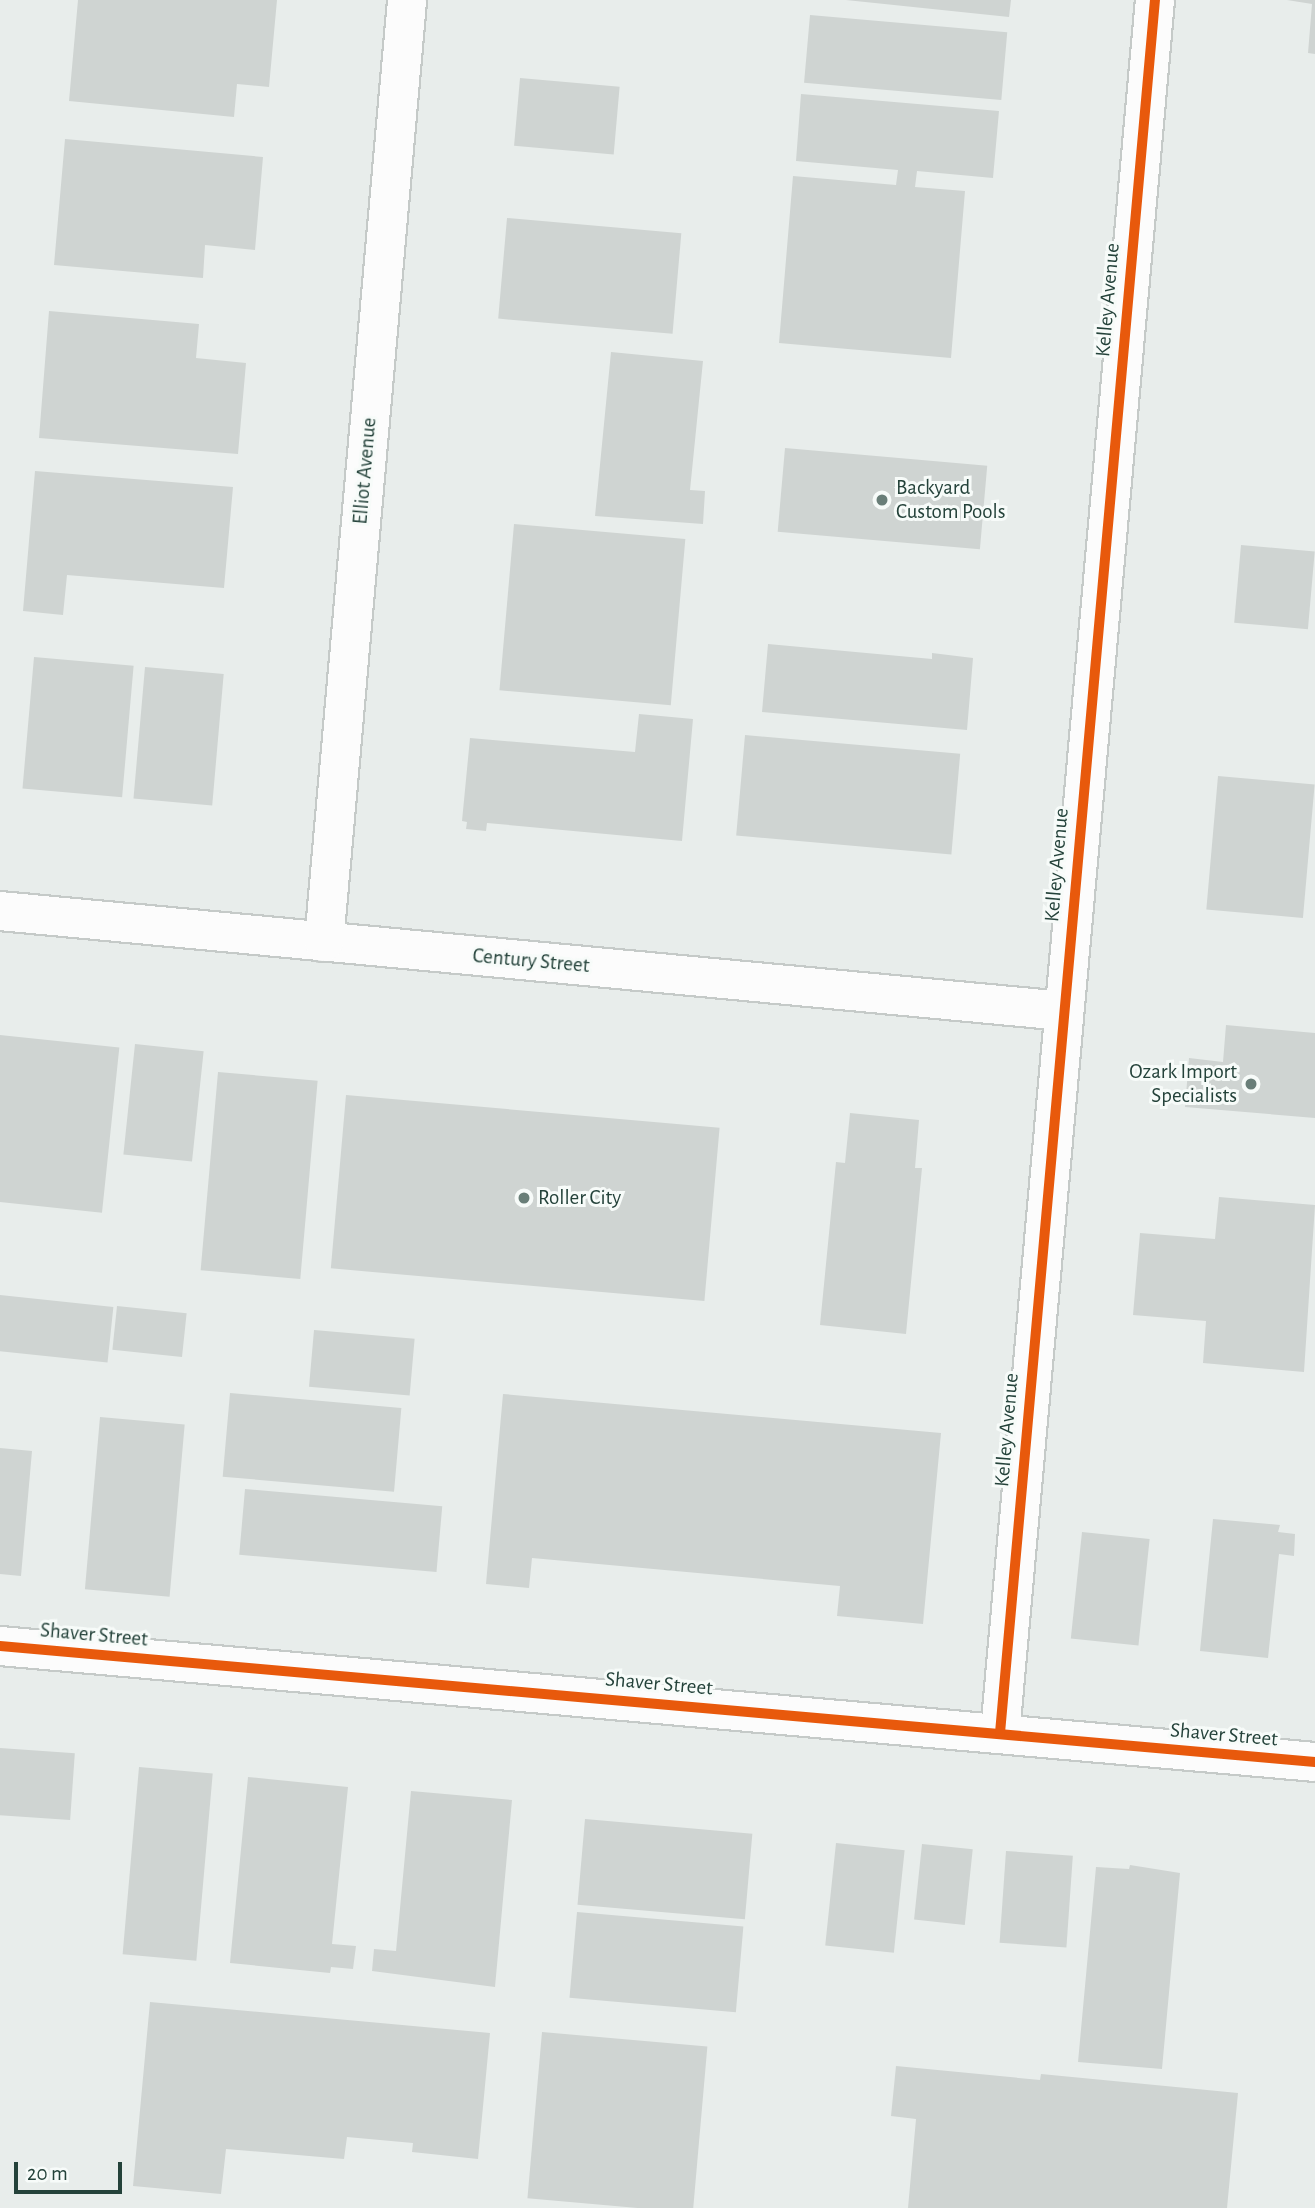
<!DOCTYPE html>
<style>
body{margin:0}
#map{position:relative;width:1315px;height:2208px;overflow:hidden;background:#e8edeb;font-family:"Alegreya Sans",sans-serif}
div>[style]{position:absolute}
.building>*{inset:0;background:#cfd4d2;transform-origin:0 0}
.roads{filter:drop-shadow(2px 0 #c5cac8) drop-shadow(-2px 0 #c5cac8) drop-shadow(0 2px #c5cac8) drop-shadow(0 -2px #c5cac8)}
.street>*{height:38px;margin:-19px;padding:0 19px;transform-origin:19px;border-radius:19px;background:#fcfcfc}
.cycleway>*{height:10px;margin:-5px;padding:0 5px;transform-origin:5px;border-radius:5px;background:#e8590c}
.dots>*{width:19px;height:19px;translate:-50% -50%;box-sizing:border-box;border:4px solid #f7fbf9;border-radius:50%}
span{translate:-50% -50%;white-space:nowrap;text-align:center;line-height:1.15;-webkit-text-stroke:6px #f7fbf9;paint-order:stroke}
.street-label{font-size:21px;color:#24423a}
.poi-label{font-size:21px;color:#24423a}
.left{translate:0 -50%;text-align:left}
.right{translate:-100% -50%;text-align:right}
.scale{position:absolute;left:14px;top:2162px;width:108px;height:32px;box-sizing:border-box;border:4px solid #24423a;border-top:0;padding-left:9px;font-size:21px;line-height:24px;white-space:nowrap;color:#24423a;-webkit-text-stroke:5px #f7fbf9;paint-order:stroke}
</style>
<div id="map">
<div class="building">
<i style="clip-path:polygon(78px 0,277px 0,269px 87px,237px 84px,234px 117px,69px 101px)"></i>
<i style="clip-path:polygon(846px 0,1011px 0,1009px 17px)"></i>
<i style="clip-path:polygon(1287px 0,1315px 0,1315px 54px,1308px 53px,1312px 4px)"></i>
<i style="left:810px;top:15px;width:198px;height:68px;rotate:5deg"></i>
<i style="left:520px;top:78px;width:100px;height:68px;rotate:5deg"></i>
<i style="clip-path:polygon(801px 94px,999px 111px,993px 178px,917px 171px,915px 187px,965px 191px,951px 358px,779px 343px,793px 176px,896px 185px,898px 170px,796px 161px)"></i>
<i style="clip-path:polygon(65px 139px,263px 157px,255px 250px,205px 245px,203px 278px,54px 265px)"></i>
<i style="left:507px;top:218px;width:175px;height:101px;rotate:5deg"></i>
<i style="clip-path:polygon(49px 311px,199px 324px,196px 358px,246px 363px,238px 454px,39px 438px)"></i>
<i style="clip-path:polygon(611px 352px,703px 361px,690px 490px,705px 491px,703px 524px,595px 516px)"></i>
<i style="left:785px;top:448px;width:203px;height:84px;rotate:5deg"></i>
<i style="clip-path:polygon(35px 471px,233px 487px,224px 588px,67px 575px,63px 615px,23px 611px)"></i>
<i style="left:514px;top:524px;width:172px;height:167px;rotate:5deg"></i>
<i style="left:1241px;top:545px;width:74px;height:78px;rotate:5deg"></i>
<i style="clip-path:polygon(768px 644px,932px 659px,932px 653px,973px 658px,967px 730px,762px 712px)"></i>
<i style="left:34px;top:657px;width:100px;height:132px;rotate:5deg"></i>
<i style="left:145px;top:667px;width:79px;height:132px;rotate:5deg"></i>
<i style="clip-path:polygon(639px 714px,693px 719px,682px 841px,487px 823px,486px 831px,466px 829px,467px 822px,462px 821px,470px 738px,635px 752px)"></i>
<i style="left:745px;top:735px;width:216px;height:101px;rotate:5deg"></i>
<i style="left:1218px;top:776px;width:97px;height:134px;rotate:5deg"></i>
<i style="clip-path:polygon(1226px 1025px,1315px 1033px,1315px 1118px,1185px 1107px,1189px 1058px,1223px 1062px)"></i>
<i style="left:0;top:1035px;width:120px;height:166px;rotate:6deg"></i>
<i style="left:135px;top:1044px;width:69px;height:111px;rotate:6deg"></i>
<i style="left:218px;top:1072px;width:100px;height:199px;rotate:5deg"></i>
<i style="left:346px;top:1095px;width:375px;height:174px;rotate:5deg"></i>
<i style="clip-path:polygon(850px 1113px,919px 1120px,915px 1168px,922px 1168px,906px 1334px,820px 1325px,836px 1162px,845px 1163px)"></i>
<i style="clip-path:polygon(1219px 1197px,1315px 1205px,1304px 1372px,1203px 1363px,1206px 1321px,1133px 1315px,1140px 1233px,1215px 1239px)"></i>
<i style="left:0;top:1295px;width:114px;height:56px;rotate:6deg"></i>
<i style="left:117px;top:1306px;width:70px;height:44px;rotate:6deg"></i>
<i style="left:314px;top:1330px;width:101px;height:57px;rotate:5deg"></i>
<i style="left:230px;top:1393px;width:172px;height:84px;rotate:5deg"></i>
<i style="clip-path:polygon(503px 1394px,941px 1433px,923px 1624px,837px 1616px,840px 1586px,532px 1558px,529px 1588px,486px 1584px)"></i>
<i style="left:100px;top:1417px;width:85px;height:173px;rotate:5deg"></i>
<i style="clip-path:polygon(0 1448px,32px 1451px,21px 1576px,0 1574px)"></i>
<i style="left:245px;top:1489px;width:198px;height:66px;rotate:5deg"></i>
<i style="clip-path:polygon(1213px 1519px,1280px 1525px,1278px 1532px,1295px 1534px,1294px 1556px,1279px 1554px,1268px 1658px,1200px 1651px)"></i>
<i style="left:1082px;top:1532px;width:68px;height:107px;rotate:6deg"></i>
<i style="left:0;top:1748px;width:75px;height:67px;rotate:4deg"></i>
<i style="left:139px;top:1767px;width:74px;height:188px;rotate:5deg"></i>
<i style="clip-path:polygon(248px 1777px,348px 1787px,332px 1944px,356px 1946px,353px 1969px,331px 1967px,330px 1973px,230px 1963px)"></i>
<i style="clip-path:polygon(411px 1791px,512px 1800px,495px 1987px,372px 1971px,374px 1949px,396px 1951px)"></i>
<i style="left:585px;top:1819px;width:168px;height:86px;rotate:5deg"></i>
<i style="left:836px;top:1843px;width:69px;height:103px;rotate:6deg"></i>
<i style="left:922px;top:1844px;width:51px;height:76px;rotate:6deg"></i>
<i style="left:1006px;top:1851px;width:67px;height:92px;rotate:4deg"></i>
<i style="clip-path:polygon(1130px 1865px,1180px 1873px,1162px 2069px,1078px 2062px,1096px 1867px,1129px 1869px)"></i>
<i style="left:577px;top:1912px;width:167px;height:86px;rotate:5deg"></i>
<i style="clip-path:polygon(150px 2002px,490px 2033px,478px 2159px,412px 2152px,413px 2143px,347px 2137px,344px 2159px,226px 2149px,221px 2194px,133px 2186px)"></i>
<i style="left:542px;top:2032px;width:166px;height:167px;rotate:5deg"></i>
<i style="clip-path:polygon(896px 2066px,1040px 2080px,1041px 2074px,1238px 2093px,1227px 2208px,908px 2208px,916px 2119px,891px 2116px)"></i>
</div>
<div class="roads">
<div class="street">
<i style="left:0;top:911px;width:1068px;rotate:5.37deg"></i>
<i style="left:324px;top:942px;width:946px;rotate:-84.96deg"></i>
<i style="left:0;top:1646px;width:1320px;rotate:5.04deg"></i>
<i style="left:1000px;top:1733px;width:1740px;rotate:-84.89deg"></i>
</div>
</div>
<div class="cycleway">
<i style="left:0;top:1646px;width:1320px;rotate:5.04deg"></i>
<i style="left:1000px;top:1733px;width:1740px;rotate:-84.89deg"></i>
</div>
<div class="dots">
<i style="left:882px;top:500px;background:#697e78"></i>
<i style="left:1251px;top:1084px;background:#697e78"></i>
<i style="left:524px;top:1198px;background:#697e78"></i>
</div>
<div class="street-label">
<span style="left:1108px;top:300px;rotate:-85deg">Kelley Avenue</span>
<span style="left:365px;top:471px;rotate:-85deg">Elliot Avenue</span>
<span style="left:1057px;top:865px;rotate:-85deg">Kelley Avenue</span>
<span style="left:531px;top:961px;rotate:5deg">Century Street</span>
<span style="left:1007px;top:1430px;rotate:-85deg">Kelley Avenue</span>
<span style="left:94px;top:1635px;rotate:5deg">Shaver Street</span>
<span style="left:659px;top:1684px;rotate:5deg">Shaver Street</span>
<span style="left:1224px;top:1735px;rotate:5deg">Shaver Street</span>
</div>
<div class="poi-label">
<span class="left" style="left:896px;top:500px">Backyard<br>Custom Pools</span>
<span class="right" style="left:1237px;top:1084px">Ozark Import<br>Specialists</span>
<span class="left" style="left:538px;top:1198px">Roller City</span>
</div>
<div class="scale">20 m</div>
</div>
